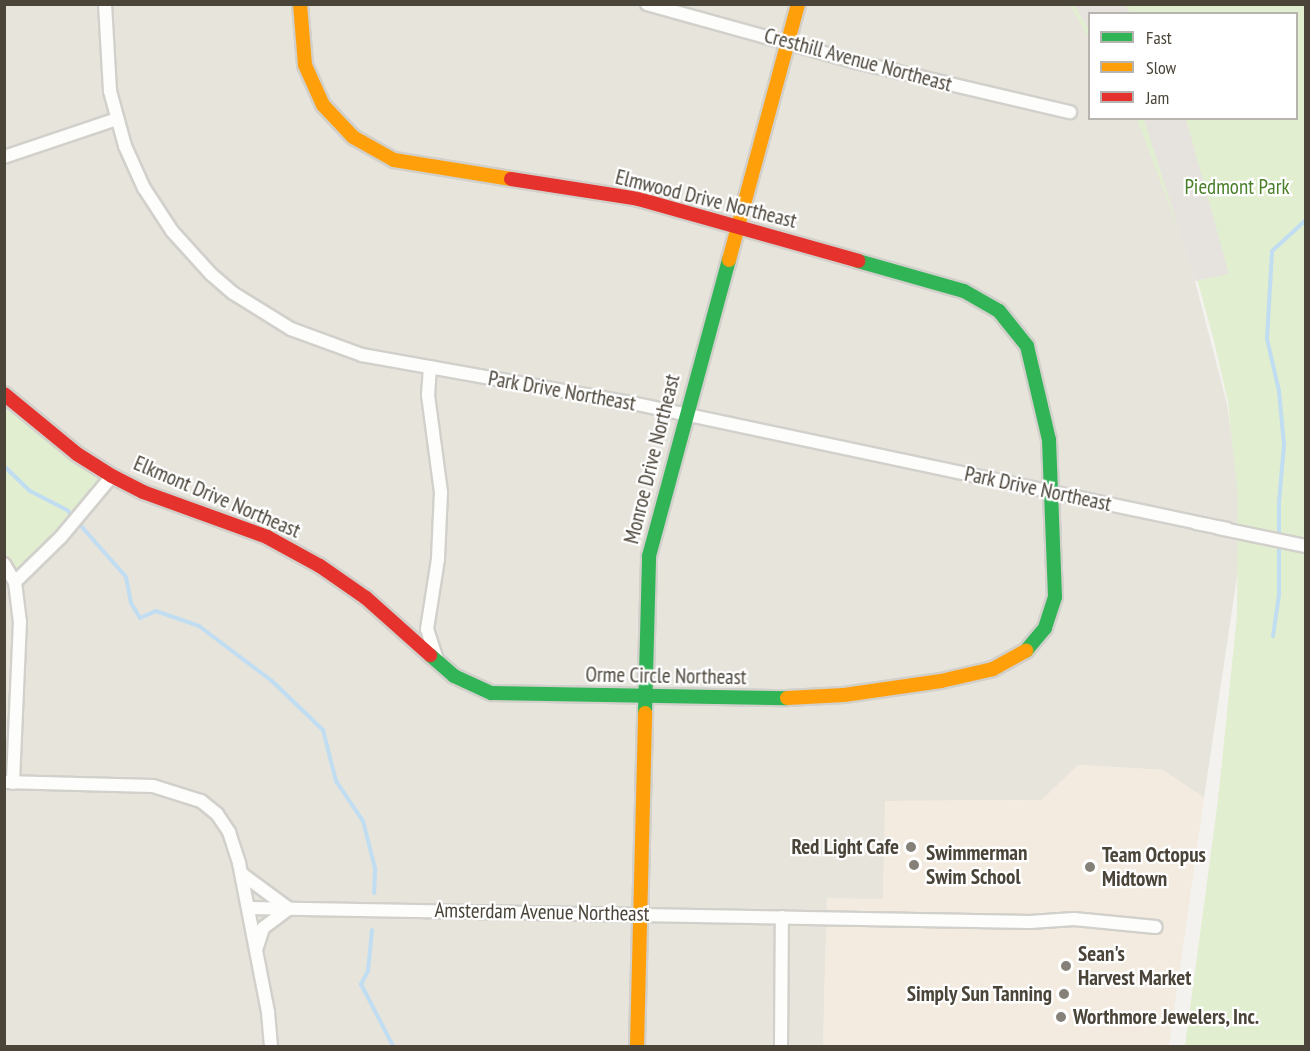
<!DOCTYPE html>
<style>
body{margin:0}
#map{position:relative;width:1310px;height:1051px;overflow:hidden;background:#f4f2ee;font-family:"PT Sans Narrow",sans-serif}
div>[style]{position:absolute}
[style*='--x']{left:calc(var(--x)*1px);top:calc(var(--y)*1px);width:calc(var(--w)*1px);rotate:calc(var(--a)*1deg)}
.residential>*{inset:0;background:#e7e4dc}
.commercial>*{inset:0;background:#f3ebdf}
.green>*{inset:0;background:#e1eecf}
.parking>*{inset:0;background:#e6e3df}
.stream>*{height:4px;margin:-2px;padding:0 2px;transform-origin:2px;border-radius:2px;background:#c0ddf1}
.roads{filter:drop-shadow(2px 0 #d2d0cb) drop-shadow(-2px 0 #d2d0cb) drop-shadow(0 2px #d2d0cb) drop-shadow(0 -2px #d2d0cb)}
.street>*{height:12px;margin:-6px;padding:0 6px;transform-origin:6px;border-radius:6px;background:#fdfdfc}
.fast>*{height:14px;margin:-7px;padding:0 7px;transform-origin:7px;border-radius:7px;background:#30b455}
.slow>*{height:14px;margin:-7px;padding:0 7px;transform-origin:7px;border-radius:7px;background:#ff9f0a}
.jam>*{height:14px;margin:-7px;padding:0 7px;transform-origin:7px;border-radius:7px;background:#e5322d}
.dots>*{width:16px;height:16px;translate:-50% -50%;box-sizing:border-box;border:3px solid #fff;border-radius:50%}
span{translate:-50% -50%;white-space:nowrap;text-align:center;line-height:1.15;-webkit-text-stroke:4.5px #fff;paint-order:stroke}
.street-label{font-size:21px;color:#4b4439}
.park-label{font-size:21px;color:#4a7f2a}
.poi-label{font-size:21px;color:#4b4439;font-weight:700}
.right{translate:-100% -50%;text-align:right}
.left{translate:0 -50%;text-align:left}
.frame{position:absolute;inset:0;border:6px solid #4b4439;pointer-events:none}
.legend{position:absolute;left:1088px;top:12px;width:210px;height:108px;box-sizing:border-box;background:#fff;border:2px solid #b7b4b0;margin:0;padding:8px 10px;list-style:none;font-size:18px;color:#4b4439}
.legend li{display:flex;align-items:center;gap:12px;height:30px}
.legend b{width:30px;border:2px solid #b7b4b0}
</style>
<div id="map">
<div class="residential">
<div style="clip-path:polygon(5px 5px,1074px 5px,1089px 30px,1090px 118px,1144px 119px,1147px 124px,1195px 281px,1227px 404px,1241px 499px,1240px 557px,1204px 798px,1163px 770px,1078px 765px,1042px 800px,886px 801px,883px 899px,827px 899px,823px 1046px,5px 1046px)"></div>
</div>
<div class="commercial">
<div style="clip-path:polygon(1078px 765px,1163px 770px,1204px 798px,1169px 1046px,823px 1046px,827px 898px,883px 899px,885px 801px,1042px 800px)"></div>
</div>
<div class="green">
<div style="clip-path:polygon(1070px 5px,1305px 5px,1305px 1046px,1185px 1046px,1218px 800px,1237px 615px,1238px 498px,1228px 402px,1214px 341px,1197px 279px,1137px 119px,1296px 118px,1296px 14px,1090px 14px,1089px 38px)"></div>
<div style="clip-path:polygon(4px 388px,111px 474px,16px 579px,5px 562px)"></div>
</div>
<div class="parking">
<div style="clip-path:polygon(1074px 5px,1125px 5px,1130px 13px,1090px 14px,1089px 30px)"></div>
<div style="clip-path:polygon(1144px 119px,1186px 119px,1229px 274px,1195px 281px)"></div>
</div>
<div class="stream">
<div style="--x:4;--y:466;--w:36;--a:44"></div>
<div style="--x:30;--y:491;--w:42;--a:27.2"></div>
<div style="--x:67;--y:510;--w:89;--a:48.6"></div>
<div style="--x:126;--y:577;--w:26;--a:79"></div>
<div style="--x:131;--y:603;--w:17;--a:59"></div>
<div style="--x:140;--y:618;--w:17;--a:-24"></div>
<div style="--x:156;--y:611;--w:46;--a:19.2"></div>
<div style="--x:199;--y:626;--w:91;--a:37"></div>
<div style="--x:272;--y:681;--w:71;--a:43.9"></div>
<div style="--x:323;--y:730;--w:53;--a:75.7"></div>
<div style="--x:336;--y:781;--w:48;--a:56"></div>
<div style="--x:363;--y:821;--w:49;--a:75.7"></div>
<div style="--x:375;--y:868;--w:25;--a:92"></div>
<div style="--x:1273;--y:636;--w:41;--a:-81.7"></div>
<div style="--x:1279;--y:595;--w:93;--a:-90"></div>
<div style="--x:1279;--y:502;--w:57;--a:-85"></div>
<div style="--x:1284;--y:445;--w:54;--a:-95.3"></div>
<div style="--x:1279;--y:391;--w:53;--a:-103"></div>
<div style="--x:1267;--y:339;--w:88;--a:-86.7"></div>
<div style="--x:1272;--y:251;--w:46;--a:-42.4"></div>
<div style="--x:372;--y:930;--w:41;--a:95.6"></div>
<div style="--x:368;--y:971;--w:15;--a:118"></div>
<div style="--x:361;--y:984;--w:70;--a:62.7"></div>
</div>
<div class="roads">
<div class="street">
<div style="--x:105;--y:4;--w:87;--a:86.7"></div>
<div style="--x:110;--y:91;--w:57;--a:74.7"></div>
<div style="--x:125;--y:146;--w:46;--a:65.7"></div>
<div style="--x:144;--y:188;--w:51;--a:56.9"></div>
<div style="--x:172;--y:231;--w:58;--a:47.8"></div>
<div style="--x:211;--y:274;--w:29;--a:41"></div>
<div style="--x:233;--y:293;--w:68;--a:31.8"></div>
<div style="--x:291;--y:329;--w:76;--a:20.1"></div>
<div style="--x:362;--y:355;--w:274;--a:10.1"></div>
<div style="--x:632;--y:403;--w:608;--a:11.96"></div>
<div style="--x:1227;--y:529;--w:31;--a:-169"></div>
<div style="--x:647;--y:4;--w:217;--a:15.5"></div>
<div style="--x:856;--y:62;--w:220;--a:13.2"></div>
<div style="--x:4;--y:157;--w:119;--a:-18.6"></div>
<div style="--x:430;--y:367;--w:28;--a:94"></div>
<div style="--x:428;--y:395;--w:98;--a:82.4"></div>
<div style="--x:441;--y:492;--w:67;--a:92.6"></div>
<div style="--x:438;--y:559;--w:71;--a:98.9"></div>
<div style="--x:427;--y:629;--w:29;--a:72"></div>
<div style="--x:1219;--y:528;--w:89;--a:11.7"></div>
<div style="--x:4;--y:564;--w:21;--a:59"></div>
<div style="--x:15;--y:582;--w:39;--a:83"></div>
<div style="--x:20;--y:621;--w:162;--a:92.5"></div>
<div style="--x:15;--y:582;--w:64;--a:-44.4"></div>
<div style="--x:61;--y:537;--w:80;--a:-50.1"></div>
<div style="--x:4;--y:782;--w:149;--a:1.5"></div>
<div style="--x:153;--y:786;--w:50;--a:17.4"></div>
<div style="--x:201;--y:801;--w:21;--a:39"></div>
<div style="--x:217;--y:814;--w:22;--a:56"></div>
<div style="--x:229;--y:832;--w:33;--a:72"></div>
<div style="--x:239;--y:863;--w:152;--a:79"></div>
<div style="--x:268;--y:1012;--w:34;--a:85"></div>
<div style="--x:242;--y:874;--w:57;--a:36.5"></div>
<div style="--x:248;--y:908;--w:782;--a:1.03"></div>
<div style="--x:1030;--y:922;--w:44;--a:-3.9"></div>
<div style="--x:1074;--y:919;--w:82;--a:5.6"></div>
<div style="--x:257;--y:947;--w:20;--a:-72"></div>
<div style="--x:263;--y:928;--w:31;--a:-37"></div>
<div style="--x:781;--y:1046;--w:129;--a:-89.6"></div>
</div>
<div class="fast">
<div style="--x:858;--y:261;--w:110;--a:15.8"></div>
<div style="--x:964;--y:291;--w:40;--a:29.7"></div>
<div style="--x:999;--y:311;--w:45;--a:51.3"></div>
<div style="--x:1027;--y:346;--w:97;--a:76.8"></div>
<div style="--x:1049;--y:440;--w:157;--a:87.8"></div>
<div style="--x:1055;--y:597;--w:33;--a:108"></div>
<div style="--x:1045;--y:628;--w:30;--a:130"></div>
<div style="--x:430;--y:655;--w:32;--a:41"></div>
<div style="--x:454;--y:676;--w:41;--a:24.7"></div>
<div style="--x:491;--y:693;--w:296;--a:1"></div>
<div style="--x:645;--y:713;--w:157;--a:-88.5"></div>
<div style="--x:649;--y:556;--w:307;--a:-74.9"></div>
</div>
<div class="slow">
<div style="--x:300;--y:4;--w:61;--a:85.3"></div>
<div style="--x:305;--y:65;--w:44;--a:65.8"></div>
<div style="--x:323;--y:105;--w:44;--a:46.8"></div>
<div style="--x:353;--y:137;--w:47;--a:29.3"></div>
<div style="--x:394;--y:160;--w:119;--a:9.2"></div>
<div style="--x:729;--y:260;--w:265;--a:-74.9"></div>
<div style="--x:787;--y:698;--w:57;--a:-3"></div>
<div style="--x:844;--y:695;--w:98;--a:-8.2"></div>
<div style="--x:941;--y:681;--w:53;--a:-13"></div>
<div style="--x:993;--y:669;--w:38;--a:-29"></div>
<div style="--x:637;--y:1046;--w:333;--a:-88.6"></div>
</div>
<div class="jam">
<div style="--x:511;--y:179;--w:129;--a:8.9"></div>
<div style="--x:638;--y:199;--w:229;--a:15.7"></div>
<div style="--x:4;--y:394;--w:94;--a:39.4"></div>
<div style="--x:77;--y:454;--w:41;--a:32.2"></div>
<div style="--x:112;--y:476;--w:35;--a:27"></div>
<div style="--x:143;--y:492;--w:132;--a:19.9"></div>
<div style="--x:267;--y:537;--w:60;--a:28.7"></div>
<div style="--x:320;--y:566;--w:56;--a:34.8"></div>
<div style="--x:366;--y:598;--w:86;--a:41.7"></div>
</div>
</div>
<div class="dots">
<div style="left:911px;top:847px;background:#868178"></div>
<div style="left:914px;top:865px;background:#868178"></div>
<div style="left:1090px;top:867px;background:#868178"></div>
<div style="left:1066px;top:966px;background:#868178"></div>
<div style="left:1064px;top:994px;background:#868178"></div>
<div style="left:1061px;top:1017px;background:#868178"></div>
</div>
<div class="street-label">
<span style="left:858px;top:60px;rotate:15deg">Cresthill Avenue Northeast</span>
<span style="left:706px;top:199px;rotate:14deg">Elmwood Drive Northeast</span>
<span style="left:562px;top:391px;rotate:10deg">Park Drive Northeast</span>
<span style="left:652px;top:459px;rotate:-76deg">Monroe Drive Northeast</span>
<span style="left:1038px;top:489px;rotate:12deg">Park Drive Northeast</span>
<span style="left:217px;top:497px;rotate:23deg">Elkmont Drive Northeast</span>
<span style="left:666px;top:676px;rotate:1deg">Orme Circle Northeast</span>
<span style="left:542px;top:912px;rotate:1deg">Amsterdam Avenue Northeast</span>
</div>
<div class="park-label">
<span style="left:1237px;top:187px">Piedmont Park</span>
</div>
<div class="poi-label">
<span class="right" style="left:899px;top:847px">Red Light Cafe</span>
<span class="left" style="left:926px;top:865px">Swimmerman<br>Swim School</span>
<span class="left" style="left:1102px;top:867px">Team Octopus<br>Midtown</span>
<span class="left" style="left:1078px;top:966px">Sean's<br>Harvest Market</span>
<span class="right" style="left:1052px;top:994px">Simply Sun Tanning</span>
<span class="left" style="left:1073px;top:1017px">Worthmore Jewelers, Inc.</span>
</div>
<div class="frame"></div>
<ul class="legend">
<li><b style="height:8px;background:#30b455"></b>Fast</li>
<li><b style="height:8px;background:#ff9f0a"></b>Slow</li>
<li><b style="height:8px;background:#e5322d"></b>Jam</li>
</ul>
</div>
